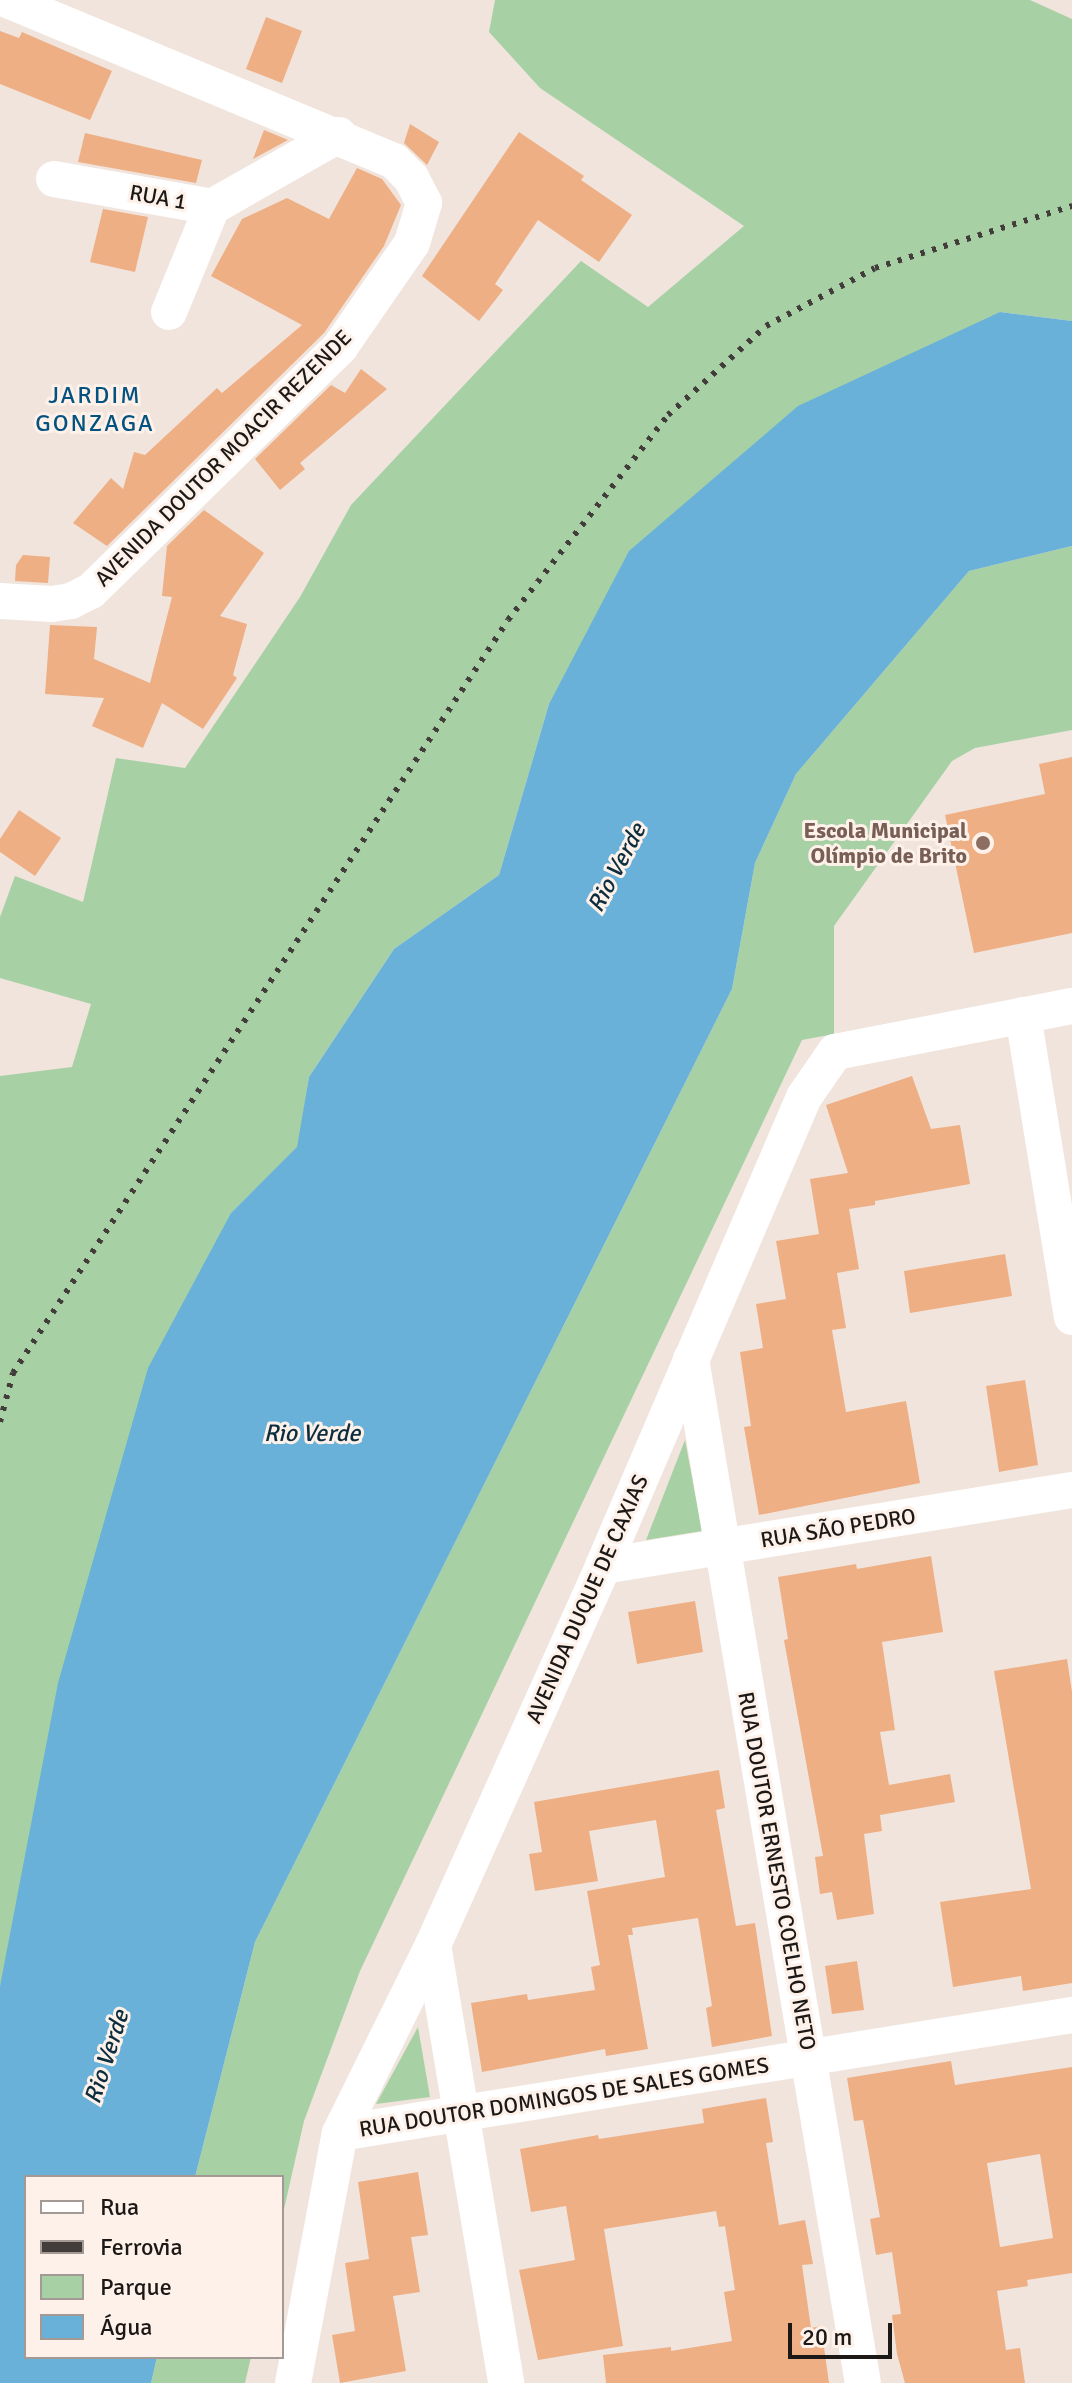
<!DOCTYPE html>
<meta charset="utf-8">
<style>
body{margin:0}
#map{position:relative;width:1072px;height:2383px;overflow:hidden;background:#f0e4dd;font-family:Signika,sans-serif}
div>[style]{position:absolute}
[style*='--x']{left:calc(var(--x)*1px);top:calc(var(--y)*1px);width:calc(var(--w)*1px);rotate:calc(var(--a)*1deg)}
.green>*{inset:0;background:#a7d1a5}
.water>*{inset:0;background:#69b1d9}
.building>*{inset:0;background:#eeaf84}
.street>*{height:36px;margin:-18px;padding:0 18px;transform-origin:18px;border-radius:18px;background:#fff}
.rail>*{height:6px;margin-top:-3px;transform-origin:0;background:repeating-linear-gradient(90deg,#423d3a 0 4px,transparent 0 12px)}
.dots>*{width:22px;height:22px;translate:-50% -50%;box-sizing:border-box;border:4px solid #fdf1ea;border-radius:50%}
span{translate:-50% -50%;white-space:nowrap;text-align:center;line-height:1.15;-webkit-text-stroke:6px #fdf1ea;paint-order:stroke}
.street-label{font-size:22px;color:#1c1816}
.education-label{font-size:22px;color:#785e54;font-weight:700}
.right{translate:-100% -50%;text-align:right}
.neighbourhood-label{font-size:24px;color:#04527f;letter-spacing:2px}
.water-label{font-size:24px;color:#0b2d3e;font-style:italic}
.legend{position:absolute;left:24px;top:2175px;width:260px;height:184px;box-sizing:border-box;background:#fdf1ea;border:2px solid #a39a95;margin:0;padding:10px 14px;list-style:none;font-size:24px;color:#1c1816}
.legend li{display:flex;align-items:center;gap:16px;height:40px}
.legend b{width:40px;border:2px solid #a39a95}
.scale{position:absolute;left:788px;top:2323px;width:104px;height:36px;box-sizing:border-box;border:4px solid #1c1816;border-top:0;padding-left:10px;font-size:24px;line-height:28px;white-space:nowrap;color:#1c1816;-webkit-text-stroke:6px #fdf1ea;paint-order:stroke}
</style>
<div id="map">
<div class="green">
<div style="clip-path:polygon(495px 0,1030px 0,1072px 19px,1072px 321px,1000px 312px,549px 704px,499px 875px,394px 949px,309px 1077px,298px 1147px,231px 1213px,0 1986px,0 1076px,72px 1067px,91px 1004px,0 978px,0 917px,15px 876px,83px 902px,116px 758px,185px 768px,300px 597px,351px 505px,581px 261px,648px 307px,744px 226px,540px 88px,489px 32px)"></div>
<div style="clip-path:polygon(1072px 546px,1072px 730px,975px 748px,952px 761px,834px 926px,834px 1034px,802px 1040px,360px 1971px,304px 2121px,282px 2218px,282px 2177px,195px 2177px,255px 1942px,732px 989px,755px 863px,796px 774px,969px 571px)"></div>
<div style="clip-path:polygon(685px 1440px,702px 1531px,646px 1540px)"></div>
<div style="clip-path:polygon(418px 2027px,430px 2097px,376px 2104px)"></div>
<div style="clip-path:polygon(157px 2357px,251px 2357px,245px 2383px,151px 2383px)"></div>
</div>
<div class="water">
<div style="clip-path:polygon(1000px 312px,1072px 321px,1072px 546px,969px 571px,796px 774px,755px 863px,732px 989px,255px 1942px,195px 2177px,26px 2177px,26px 2357px,157px 2357px,151px 2383px,0 2383px,0 1986px,58px 1683px,148px 1368px,231px 1213px,297px 1147px,309px 1077px,394px 949px,499px 875px,549px 704px,629px 551px,798px 406px)"></div>
</div>
<div class="building">
<div style="clip-path:polygon(266px 17px,302px 31px,282px 83px,246px 69px)"></div>
<div style="clip-path:polygon(0 31px,19px 38px,22px 32px,112px 71px,90px 120px,0 84px)"></div>
<div style="clip-path:polygon(410px 124px,439px 142px,427px 165px,404px 143px)"></div>
<div style="clip-path:polygon(264px 130px,288px 140px,253px 159px)"></div>
<div style="clip-path:polygon(519px 132px,584px 176px,581px 180px,632px 215px,599px 262px,538px 220px,495px 284px,503px 290px,479px 321px,422px 276px)"></div>
<div style="clip-path:polygon(85px 133px,202px 160px,196px 183px,78px 162px)"></div>
<div style="clip-path:polygon(357px 168px,382px 179px,401px 205px,384px 246px,324px 333px,107px 546px,73px 523px,111px 478px,123px 489px,134px 452px,145px 455px,217px 388px,222px 393px,302px 325px,211px 276px,242px 219px,287px 198px,329px 219px)"></div>
<div style="clip-path:polygon(103px 209px,148px 217px,135px 272px,90px 262px)"></div>
<div style="clip-path:polygon(361px 369px,387px 389px,300px 463px,305px 469px,280px 490px,255px 459px,331px 385px,345px 393px)"></div>
<div style="clip-path:polygon(204px 510px,264px 553px,220px 616px,247px 624px,233px 675px,237px 678px,203px 729px,162px 703px,143px 748px,92px 726px,104px 698px,45px 694px,50px 625px,97px 627px,94px 659px,150px 683px,172px 597px,162px 596px,167px 546px)"></div>
<div style="clip-path:polygon(23px 555px,50px 557px,48px 583px,15px 581px,16px 565px)"></div>
<div style="clip-path:polygon(1072px 757px,1072px 933px,974px 953px,945px 815px,1045px 794px,1039px 764px)"></div>
<div style="clip-path:polygon(19px 810px,61px 838px,35px 876px,0 852px,0 839px)"></div>
<div style="clip-path:polygon(912px 1076px,931px 1129px,960px 1125px,970px 1184px,875px 1201px,875px 1205px,849px 1209px,859px 1269px,837px 1273px,846px 1328px,832px 1330px,846px 1412px,906px 1401px,920px 1483px,759px 1515px,744px 1427px,751px 1426px,740px 1352px,763px 1348px,756px 1304px,786px 1299px,776px 1241px,819px 1234px,810px 1179px,848px 1173px,826px 1105px)"></div>
<div style="clip-path:polygon(1005px 1254px,1012px 1296px,910px 1313px,904px 1271px)"></div>
<div style="clip-path:polygon(1025px 1380px,1038px 1465px,999px 1472px,986px 1386px)"></div>
<div style="clip-path:polygon(931px 1556px,943px 1632px,882px 1642px,895px 1730px,880px 1732px,889px 1785px,950px 1774px,955px 1802px,880px 1815px,882px 1831px,864px 1834px,874px 1914px,837px 1920px,832px 1892px,820px 1894px,815px 1857px,823px 1856px,784px 1640px,788px 1639px,778px 1577px,856px 1564px,857px 1569px)"></div>
<div style="clip-path:polygon(695px 1601px,703px 1652px,637px 1664px,628px 1612px)"></div>
<div style="clip-path:polygon(1067px 1659px,1072px 1692px,1072px 1983px,1023px 1991px,1021px 1976px,953px 1987px,940px 1902px,1031px 1889px,994px 1671px)"></div>
<div style="clip-path:polygon(719px 1770px,725px 1808px,716px 1810px,736px 1926px,755px 1923px,772px 2036px,712px 2047px,706px 2008px,712px 2006px,698px 1918px,632px 1928px,633px 1935px,628px 1935px,648px 2049px,606px 2056px,605px 2049px,482px 2072px,471px 2003px,527px 1994px,528px 2000px,595px 1990px,591px 1967px,600px 1965px,587px 1891px,665px 1877px,656px 1820px,589px 1831px,598px 1881px,535px 1891px,529px 1854px,542px 1852px,534px 1802px)"></div>
<div style="clip-path:polygon(857px 1961px,864px 2010px,832px 2014px,825px 1966px)"></div>
<div style="clip-path:polygon(evenodd,951px 2061px,955px 2085px,1072px 2067px,1072px 2273px,1027px 2280px,1028px 2286px,997px 2291px,1006px 2350px,1020px 2348px,1025px 2383px,905px 2383px,897px 2354px,892px 2315px,901px 2314px,892px 2252px,876px 2255px,870px 2219px,880px 2217px,863px 2120px,854px 2121px,847px 2078px,951px 2061px,1040px 2154px,1053px 2238px,1000px 2247px,987px 2163px,1040px 2154px)"></div>
<div style="clip-path:polygon(766px 2098px,773px 2142px,766px 2143px,779px 2225px,805px 2220px,813px 2264px,802px 2265px,811px 2328px,821px 2326px,829px 2383px,606px 2383px,603px 2355px,671px 2347px,671px 2351px,732px 2341px,724px 2292px,735px 2290px,725px 2226px,719px 2227px,716px 2211px,604px 2229px,623px 2346px,538px 2360px,519px 2270px,575px 2260px,566px 2206px,531px 2212px,520px 2149px,598px 2135px,599px 2139px,704px 2123px,702px 2109px)"></div>
<div style="clip-path:polygon(418px 2172px,428px 2235px,411px 2237px,420px 2292px,393px 2296px,406px 2371px,340px 2383px,332px 2335px,355px 2331px,345px 2263px,369px 2259px,358px 2182px)"></div>
</div>
<div class="street">
<div style="--x:54;--y:179;--w:160;--a:10"></div>
<div style="--x:212;--y:207;--w:146;--a:-29.6"></div>
<div style="--x:169;--y:312;--w:113;--a:-67.7"></div>
<div style="--x:0;--y:601;--w:52;--a:3.3"></div>
<div style="--x:52;--y:604;--w:19;--a:-9"></div>
<div style="--x:71;--y:601;--w:22;--a:-27"></div>
<div style="--x:91;--y:591;--w:349;--a:-44.4"></div>
<div style="--x:340;--y:347;--w:126;--a:-55.3"></div>
<div style="--x:412;--y:243;--w:42;--a:-73.3"></div>
<div style="--x:424;--y:203;--w:28;--a:-117"></div>
<div style="--x:411;--y:178;--w:24;--a:-135"></div>
<div style="--x:394;--y:161;--w:419;--a:-157.4"></div>
<div style="--x:1023;--y:1015;--w:306;--a:80.8"></div>
<div style="--x:691;--y:1359;--w:1038;--a:80.47"></div>
<div style="--x:603;--y:1566;--w:475;--a:-9.2"></div>
<div style="--x:433;--y:1945;--w:444;--a:80.5"></div>
<div style="--x:340;--y:2133;--w:741;--a:-9.16"></div>
<div style="--x:293;--y:2383;--w:254;--a:-79.4"></div>
<div style="--x:340;--y:2133;--w:210;--a:-63.7"></div>
<div style="--x:433;--y:1945;--w:415;--a:-65.8"></div>
<div style="--x:603;--y:1566;--w:510;--a:-66.8"></div>
<div style="--x:804;--y:1097;--w:55;--a:-55.4"></div>
<div style="--x:835;--y:1052;--w:241;--a:-11"></div>
</div>
<div class="rail">
<div style="--x:0;--y:1422;--w:51;--a:-75.1"></div>
<div style="--x:13;--y:1373;--w:901;--a:-56.68"></div>
<div style="--x:508;--y:620;--w:260;--a:-52"></div>
<div style="--x:668;--y:415;--w:132;--a:-42.2"></div>
<div style="--x:766;--y:326;--w:123;--a:-28"></div>
<div style="--x:875;--y:268;--w:207;--a:-17.5"></div>
</div>
<div class="dots">
<div style="left:983px;top:843px;background:#8d6e63"></div>
</div>
<div class="street-label">
<span style="left:158px;top:197px;rotate:10deg">RUA 1</span>
<span style="left:223px;top:458px;rotate:-45deg">AVENIDA DOUTOR MOACIR REZENDE</span>
<span style="left:838px;top:1528px;rotate:-9deg">RUA SÃO PEDRO</span>
<span style="left:587px;top:1599px;rotate:-66deg">AVENIDA DUQUE DE CAXIAS</span>
<span style="left:777px;top:1871px;rotate:80deg">RUA DOUTOR ERNESTO COELHO NETO</span>
<span style="left:564px;top:2097px;rotate:-9deg">RUA DOUTOR DOMINGOS DE SALES GOMES</span>
</div>
<div class="education-label">
<span class="right" style="left:967px;top:843px">Escola Municipal<br>Olímpio de Brito</span>
</div>
<div class="neighbourhood-label">
<span style="left:95px;top:410px">JARDIM<br>GONZAGA</span>
</div>
<div class="water-label">
<span style="left:617px;top:868px;rotate:-62deg">Rio Verde</span>
<span style="left:312px;top:1434px">Rio Verde</span>
<span style="left:107px;top:2057px;rotate:-72deg">Rio Verde</span>
</div>
<ul class="legend">
<li><b style="height:10px;background:#fff"></b>Rua</li>
<li><b style="height:10px;background:#423d3a"></b>Ferrovia</li>
<li><b style="height:22px;background:#a7d1a5"></b>Parque</li>
<li><b style="height:22px;background:#69b1d9"></b>Água</li>
</ul>
<div class="scale">20 m</div>
</div>
